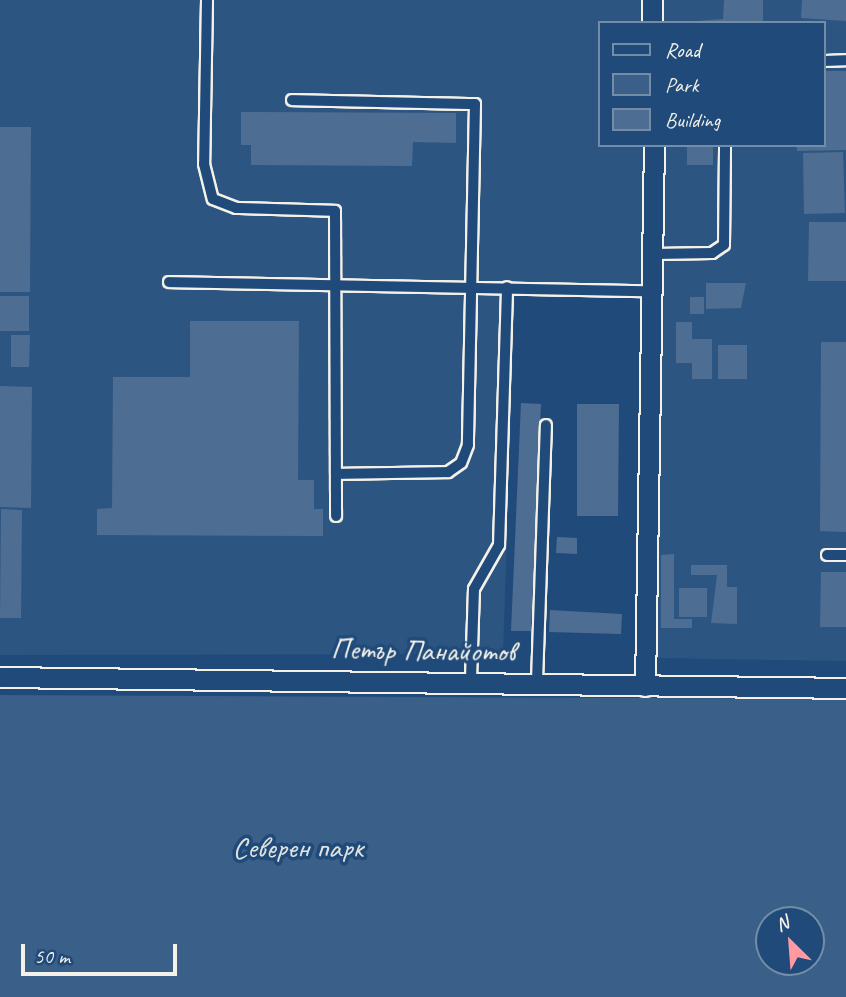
<!DOCTYPE html>
<meta charset="utf-8">
<style>
body{margin:0}
#map{position:relative;width:846px;height:997px;overflow:hidden;background:#1f4a7a;font-family:Caveat,sans-serif}
div>[style]{position:absolute}
[style*='--x']{left:calc(var(--x)*1px);top:calc(var(--y)*1px);width:calc(var(--w)*1px);rotate:calc(var(--a)*1deg)}
.built>*{inset:0;background:#2d5581}
.green>*{inset:0;background:#3a5f88}
.building>*{inset:0;background:#4d6e92}
.roads{filter:drop-shadow(2px 0 #f4f1e8) drop-shadow(-2px 0 #f4f1e8) drop-shadow(0 2px #f4f1e8) drop-shadow(0 -2px #f4f1e8)}
.service>*{height:10px;margin:-5px;padding:0 5px;transform-origin:5px;border-radius:5px;background:#1f4a7a}
.minor>*{height:19px;margin:-9.5px;padding:0 9.5px;transform-origin:9.5px;border-radius:9.5px;background:#1f4a7a}
span{translate:-50% -50%;white-space:nowrap;text-align:center;line-height:1.15;-webkit-text-stroke:7px #1f4a7a;paint-order:stroke}
.street-label{font-size:30px;color:#f4f1e8}
.park-label{font-size:30px;color:#e1e2de}
.legend{position:absolute;left:598px;top:21px;width:228px;height:126px;box-sizing:border-box;background:#1f4a7a;border:2px solid #748da6;margin:0;padding:9px 12px;list-style:none;font-size:21px;color:#f4f1e8}
.legend li{display:flex;align-items:center;gap:14px;height:35px}
.legend b{width:35px;border:2px solid #748da6}
.north{position:absolute;left:755px;top:906px;width:70px;height:70px;box-sizing:border-box;background:#1f4a7a;border:2px solid #748da6;border-radius:50%;rotate:335deg;font-size:19px;font-weight:700;line-height:28px;text-align:center;color:#f4f1e8}
.north::after{content:'';display:block;margin:auto;width:24px;height:32px;background:#ff9aa2;clip-path:polygon(50% 0,100% 100%,50% 72%,0 100%)}
.scale{position:absolute;left:21px;top:944px;width:156px;height:32px;box-sizing:border-box;border:4px solid #f4f1e8;border-top:0;padding-left:9px;font-size:21px;line-height:24px;white-space:nowrap;color:#f4f1e8;-webkit-text-stroke:5px #1f4a7a;paint-order:stroke}
</style>
<div id="map">
<div class="built">
<div style="clip-path:polygon(evenodd,0 0,846px 0,846px 661px,655px 658px,654px 291px,515px 288px,503px 654px,0 655px,0 0,599px 23px,823px 23px,823px 145px,599px 145px,599px 23px)"></div>
</div>
<div class="green">
<div style="clip-path:polygon(evenodd,0 695px,846px 699px,846px 997px,0 997px,0 695px,769px 920px,811px 920px,811px 962px,769px 962px,769px 920px)"></div>
</div>
<div class="building">
<div style="clip-path:polygon(724px 0,763px 0,763px 23px,673px 23px,723px 19px)"></div>
<div style="clip-path:polygon(802px 0,846px 0,846px 21px,801px 18px)"></div>
<div style="clip-path:polygon(823px 71px,846px 71px,846px 150px,797px 151px,797px 145px,823px 145px)"></div>
<div style="clip-path:polygon(241px 112px,456px 113px,456px 143px,413px 142px,412px 166px,251px 165px,251px 145px,241px 145px)"></div>
<div style="clip-path:polygon(0 127px,31px 127px,30px 292px,0 292px)"></div>
<div style="clip-path:polygon(687px 145px,713px 145px,713px 165px,687px 165px)"></div>
<div style="clip-path:polygon(843px 152px,845px 213px,804px 214px,803px 153px)"></div>
<div style="clip-path:polygon(809px 222px,846px 222px,846px 281px,808px 281px)"></div>
<div style="clip-path:polygon(706px 283px,746px 283px,741px 308px,706px 309px)"></div>
<div style="clip-path:polygon(0 296px,29px 296px,29px 331px,0 331px)"></div>
<div style="clip-path:polygon(690px 297px,704px 297px,704px 314px,690px 314px)"></div>
<div style="clip-path:polygon(190px 321px,299px 321px,298px 480px,314px 480px,314px 509px,323px 509px,323px 536px,97px 535px,97px 509px,112px 508px,113px 377px,190px 377px)"></div>
<div style="clip-path:polygon(676px 322px,692px 322px,692px 339px,712px 339px,712px 379px,692px 379px,692px 363px,676px 363px)"></div>
<div style="clip-path:polygon(11px 335px,30px 335px,29px 367px,11px 367px)"></div>
<div style="clip-path:polygon(821px 342px,846px 342px,846px 532px,820px 531px)"></div>
<div style="clip-path:polygon(718px 345px,747px 345px,747px 379px,718px 379px)"></div>
<div style="clip-path:polygon(0 386px,32px 387px,31px 508px,0 507px)"></div>
<div style="clip-path:polygon(521px 403px,541px 404px,531px 631px,511px 631px)"></div>
<div style="clip-path:polygon(577px 404px,619px 404px,618px 516px,577px 516px)"></div>
<div style="clip-path:polygon(1px 509px,22px 510px,21px 618px,0 618px)"></div>
<div style="clip-path:polygon(557px 537px,577px 538px,577px 554px,556px 553px)"></div>
<div style="clip-path:polygon(674px 554px,674px 619px,692px 619px,692px 628px,661px 628px,661px 555px)"></div>
<div style="clip-path:polygon(691px 565px,727px 565px,727px 587px,737px 587px,737px 624px,711px 623px,717px 575px,691px 575px)"></div>
<div style="clip-path:polygon(821px 572px,846px 572px,846px 627px,820px 627px)"></div>
<div style="clip-path:polygon(679px 588px,707px 588px,707px 617px,679px 617px)"></div>
<div style="clip-path:polygon(550px 610px,622px 614px,621px 634px,549px 632px)"></div>
</div>
<div class="roads">
<div class="service">
<div style="--x:207;--y:0;--w:164;--a:91"></div>
<div style="--x:204;--y:164;--w:36;--a:76"></div>
<div style="--x:213;--y:199;--w:25;--a:21"></div>
<div style="--x:236;--y:208;--w:99;--a:1.7"></div>
<div style="--x:335;--y:211;--w:305;--a:89.8"></div>
<div style="--x:823;--y:61;--w:23;--a:-2"></div>
<div style="--x:292;--y:100;--w:183;--a:1.3"></div>
<div style="--x:475;--y:104;--w:341;--a:91.2"></div>
<div style="--x:468;--y:445;--w:19;--a:111"></div>
<div style="--x:461;--y:463;--w:16;--a:145"></div>
<div style="--x:448;--y:472;--w:112;--a:179"></div>
<div style="--x:655;--y:254;--w:57;--a:-1"></div>
<div style="--x:712;--y:253;--w:14;--a:-34"></div>
<div style="--x:724;--y:245;--w:100;--a:-89.4"></div>
<div style="--x:169;--y:282;--w:484;--a:1.1"></div>
<div style="--x:827;--y:555;--w:19;--a:0"></div>
<div style="--x:471;--y:679;--w:90;--a:-88.1"></div>
<div style="--x:474;--y:589;--w:51;--a:-60.4"></div>
<div style="--x:499;--y:545;--w:258;--a:-88.2"></div>
<div style="--x:537;--y:681;--w:256;--a:-88"></div>
</div>
<div class="minor">
<div style="--x:652;--y:0;--w:23;--a:90"></div>
<div style="--x:0;--y:677;--w:846;--a:0.74"></div>
<div style="--x:645;--y:686;--w:541;--a:-89.05"></div>
</div>
</div>
<div class="street-label">
<span style="left:423px;top:650px;rotate:1deg">Петър Панайотов</span>
</div>
<div class="park-label">
<span style="left:298px;top:847px">Северен парк</span>
</div>
<ul class="legend">
<li><b style="height:9px;background:#1f4a7a"></b>Road</li>
<li><b style="height:19px;background:#3a5f88"></b>Park</li>
<li><b style="height:19px;background:#4d6e92"></b>Building</li>
</ul>
<div class="north">N</div>
<div class="scale">50 m</div>
</div>
